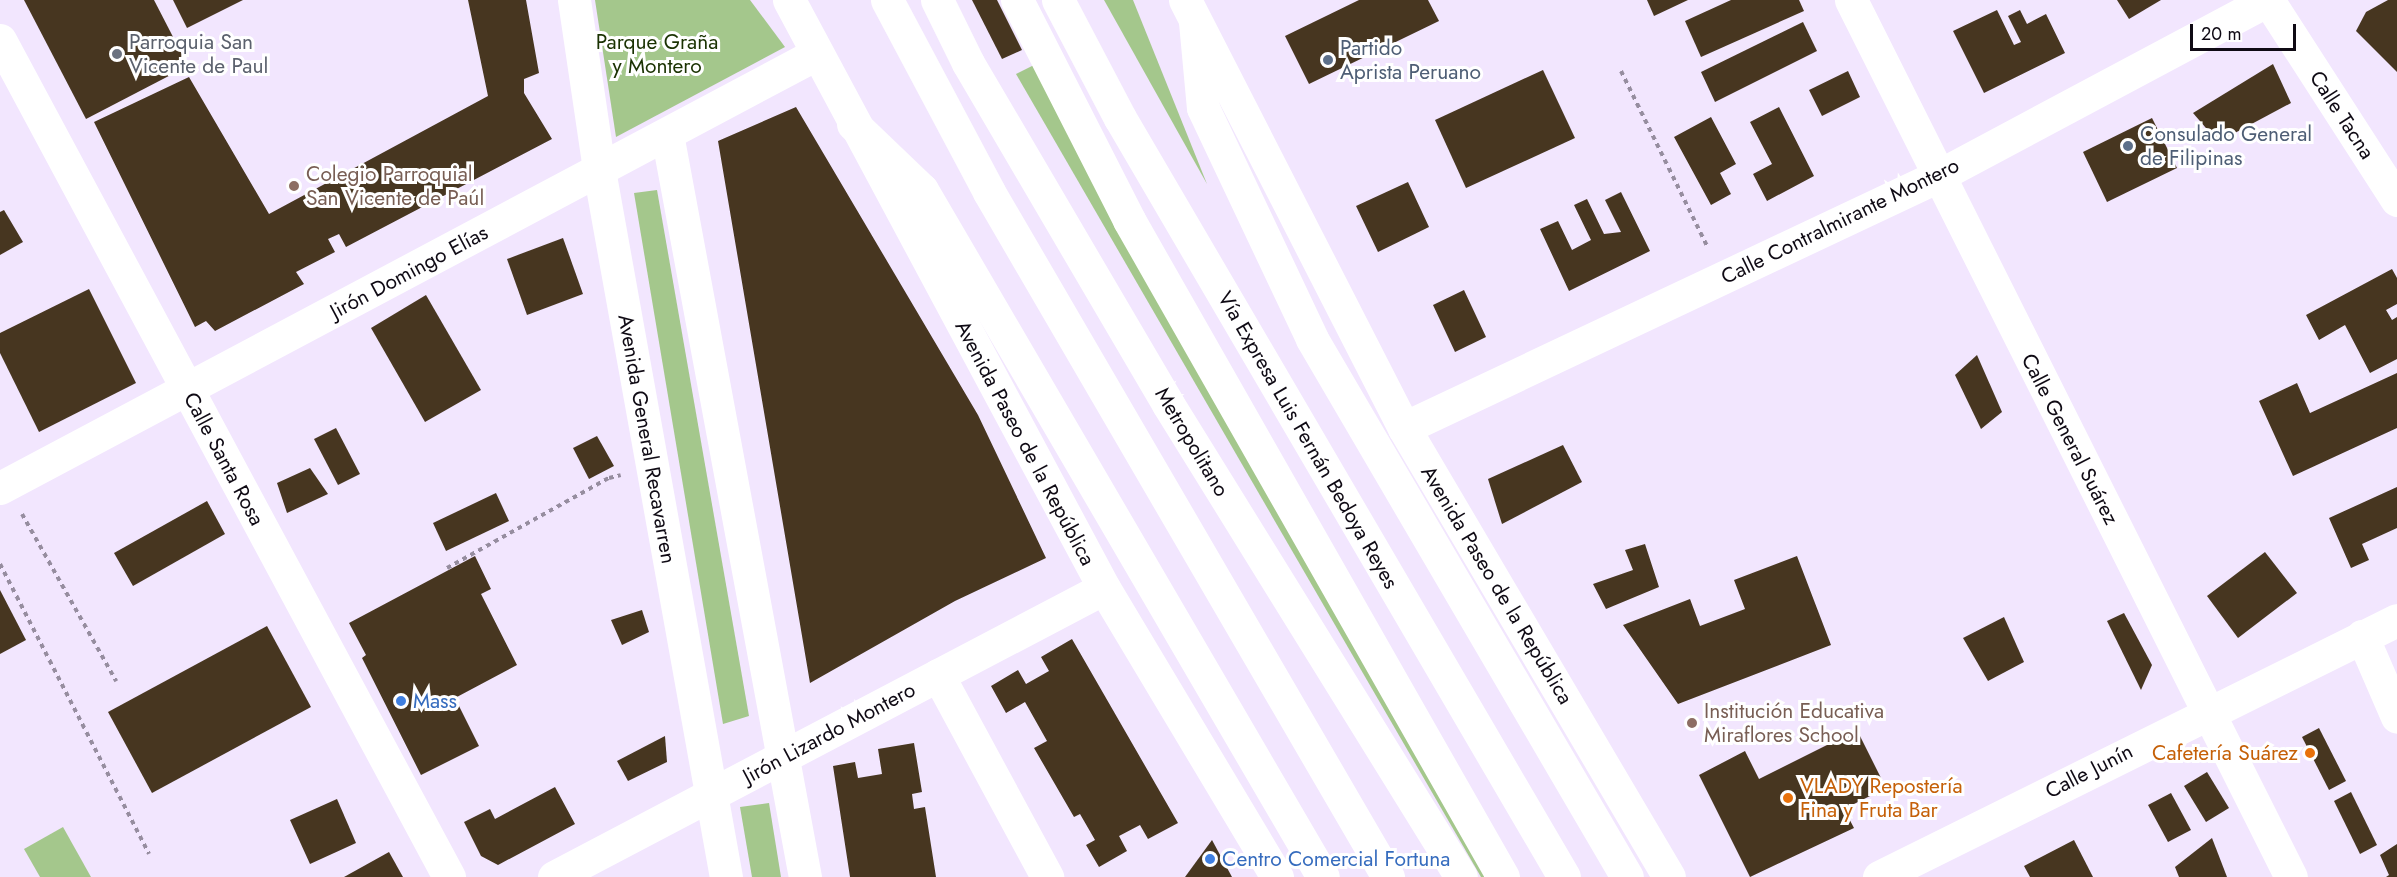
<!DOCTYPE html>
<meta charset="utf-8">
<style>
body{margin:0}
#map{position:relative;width:2397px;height:877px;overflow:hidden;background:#f2e6fe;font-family:Jost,sans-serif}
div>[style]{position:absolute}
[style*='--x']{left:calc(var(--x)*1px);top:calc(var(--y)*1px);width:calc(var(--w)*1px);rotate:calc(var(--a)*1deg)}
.green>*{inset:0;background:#a4c78c}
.building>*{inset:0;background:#473620}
.path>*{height:4px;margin-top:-2px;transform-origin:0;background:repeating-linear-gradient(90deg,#968d9f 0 4.5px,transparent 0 9px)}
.minor>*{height:33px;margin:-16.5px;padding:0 16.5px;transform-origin:16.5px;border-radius:16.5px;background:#fff}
.major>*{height:33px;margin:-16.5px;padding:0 16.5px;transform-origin:16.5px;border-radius:16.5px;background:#fff}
.highway>*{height:33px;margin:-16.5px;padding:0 16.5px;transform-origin:16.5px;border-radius:16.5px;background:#fff}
.dots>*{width:16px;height:16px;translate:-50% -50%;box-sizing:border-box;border:3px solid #fff;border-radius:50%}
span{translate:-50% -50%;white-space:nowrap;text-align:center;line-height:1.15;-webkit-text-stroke:6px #fff;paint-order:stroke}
.worship-label{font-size:21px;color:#5b616d}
.left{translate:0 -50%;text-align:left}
.park-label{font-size:21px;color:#1a3202}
.service-label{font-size:21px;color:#4e5e75}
.street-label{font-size:21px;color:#0f0a14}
.education-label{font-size:21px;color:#785e54}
.shop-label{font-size:21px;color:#366cbe}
.food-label{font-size:21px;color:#c56008}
.right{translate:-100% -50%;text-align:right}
.scale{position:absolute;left:2190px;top:24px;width:106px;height:27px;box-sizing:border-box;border:3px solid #0f0a14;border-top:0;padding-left:8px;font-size:18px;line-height:21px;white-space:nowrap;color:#0f0a14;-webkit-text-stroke:4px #fff;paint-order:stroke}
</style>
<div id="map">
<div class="green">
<div style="clip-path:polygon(595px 0,750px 0,785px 47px,616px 137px)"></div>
<div style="clip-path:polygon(1104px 0,1133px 0,1207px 184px)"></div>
<div style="clip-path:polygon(1036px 64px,1504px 877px,1481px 877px,1016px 74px)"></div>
<div style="clip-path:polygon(657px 190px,749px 716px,723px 724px,634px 193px)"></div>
<div style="clip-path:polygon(769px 803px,781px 877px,752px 877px,740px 807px)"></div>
<div style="clip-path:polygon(63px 827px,91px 877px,40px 877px,24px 849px)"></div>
</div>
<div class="building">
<div style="clip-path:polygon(24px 0,154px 0,188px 66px,86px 119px)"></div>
<div style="clip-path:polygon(173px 0,243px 0,187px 28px)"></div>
<div style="clip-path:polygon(468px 0,526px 0,539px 73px,524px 79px,524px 93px,552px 139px,346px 247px,339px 234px,328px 239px,335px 252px,296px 272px,304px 284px,215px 331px,206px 321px,195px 327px,94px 122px,189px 77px,269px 214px,488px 96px)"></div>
<div style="clip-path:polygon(972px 0,997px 0,1022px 50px,1002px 59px)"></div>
<div style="clip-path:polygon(1359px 0,1428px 0,1439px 21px,1309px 84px,1285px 36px)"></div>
<div style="clip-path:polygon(1647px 0,1688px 0,1654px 16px)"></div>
<div style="clip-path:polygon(1731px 0,1799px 0,1804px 11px,1701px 57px,1685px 21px)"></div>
<div style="clip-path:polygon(2117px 0,2161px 0,2129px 19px)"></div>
<div style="clip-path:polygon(2388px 0,2397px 0,2397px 72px,2356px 31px,2366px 12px)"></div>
<div style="clip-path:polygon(1997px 10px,2014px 45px,2021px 42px,2008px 16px,2020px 10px,2027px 24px,2046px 14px,2065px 53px,1984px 93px,1953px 31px)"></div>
<div style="clip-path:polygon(1803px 22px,1817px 51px,1715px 102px,1701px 72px)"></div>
<div style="clip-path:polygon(2273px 64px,2291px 103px,2218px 142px,2193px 113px)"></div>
<div style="clip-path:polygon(1543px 70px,1575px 138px,1466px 188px,1435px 120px)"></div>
<div style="clip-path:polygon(1848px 71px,1860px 97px,1822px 116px,1809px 90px)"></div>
<div style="clip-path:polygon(796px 107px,978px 415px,1046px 558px,955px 601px,810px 683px,718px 141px)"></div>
<div style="clip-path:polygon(1779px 107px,1814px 176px,1767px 201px,1753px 174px,1772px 164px,1750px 122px)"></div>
<div style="clip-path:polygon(1711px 117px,1736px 164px,1720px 173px,1731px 194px,1711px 205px,1674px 137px)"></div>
<div style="clip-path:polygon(2152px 118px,2177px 168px,2107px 202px,2083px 152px)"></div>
<div style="clip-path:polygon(1408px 182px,1429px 227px,1378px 252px,1356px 206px)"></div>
<div style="clip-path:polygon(1621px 192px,1650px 251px,1569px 291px,1540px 229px,1558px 221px,1572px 250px,1591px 240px,1574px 205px,1587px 199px,1604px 234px,1621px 232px,1605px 200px)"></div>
<div style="clip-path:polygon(4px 210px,23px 242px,0 255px,0 212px)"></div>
<div style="clip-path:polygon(563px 238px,583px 294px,527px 315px,507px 259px)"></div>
<div style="clip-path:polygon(2392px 269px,2397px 278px,2397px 304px,2386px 310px,2392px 320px,2397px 317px,2397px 359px,2370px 373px,2345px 325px,2319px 340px,2306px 315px)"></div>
<div style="clip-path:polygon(89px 289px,136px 383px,39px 432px,0 353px,0 333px)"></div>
<div style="clip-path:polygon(1464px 290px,1486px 337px,1455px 352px,1433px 305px)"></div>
<div style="clip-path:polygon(426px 295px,481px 390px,425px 422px,371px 328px)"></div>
<div style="clip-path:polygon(1977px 355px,2002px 412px,1981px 429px,1955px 375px)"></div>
<div style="clip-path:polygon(2397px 373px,2397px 428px,2293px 476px,2259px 401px,2297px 383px,2310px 413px)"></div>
<div style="clip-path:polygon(336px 428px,360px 474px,338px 485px,314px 439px)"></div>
<div style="clip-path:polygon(597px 436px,614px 466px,589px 479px,573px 448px)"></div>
<div style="clip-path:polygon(1563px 445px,1582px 482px,1502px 524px,1488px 479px)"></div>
<div style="clip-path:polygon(310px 468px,328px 494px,287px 513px,277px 483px)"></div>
<div style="clip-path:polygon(2397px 487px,2397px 528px,2362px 544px,2369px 560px,2351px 568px,2329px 518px)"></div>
<div style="clip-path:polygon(496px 493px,509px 521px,446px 551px,433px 523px)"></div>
<div style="clip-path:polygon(207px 501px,225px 534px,133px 586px,114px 553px)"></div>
<div style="clip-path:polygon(1645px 544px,1659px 587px,1606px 609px,1593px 584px,1633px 570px,1625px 550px)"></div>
<div style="clip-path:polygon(2265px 552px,2297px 593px,2238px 638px,2207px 596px)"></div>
<div style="clip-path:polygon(475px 556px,491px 589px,481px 594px,517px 665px,455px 698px,479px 746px,421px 775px,362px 658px,366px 655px,349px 623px)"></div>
<div style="clip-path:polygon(1797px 556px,1831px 645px,1678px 704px,1623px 625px,1690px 599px,1700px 626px,1745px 609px,1734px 580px)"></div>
<div style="clip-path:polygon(0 590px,26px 640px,0 654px)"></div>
<div style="clip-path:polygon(642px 610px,649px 632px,622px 645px,611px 620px)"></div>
<div style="clip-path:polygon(2124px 613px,2152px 665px,2141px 690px,2107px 621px)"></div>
<div style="clip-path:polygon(2004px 617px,2024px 662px,1988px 681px,1963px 638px)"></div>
<div style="clip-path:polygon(267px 626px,311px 707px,152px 793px,108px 712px)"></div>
<div style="clip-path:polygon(1072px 639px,1178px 823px,1148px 839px,1140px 825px,1119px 836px,1127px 851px,1099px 867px,1086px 845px,1095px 840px,1080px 814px,1074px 817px,1034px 748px,1047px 741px,1025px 702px,1006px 713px,991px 686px,1018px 670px,1026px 684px,1049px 671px,1041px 657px)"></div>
<div style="clip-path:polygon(2319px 728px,2346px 781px,2329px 790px,2302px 737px)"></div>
<div style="clip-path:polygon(1857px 730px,1886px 788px,1844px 809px,1854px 828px,1750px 877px,1699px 775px,1745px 751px,1759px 779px)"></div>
<div style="clip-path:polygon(665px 736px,667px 762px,628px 781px,617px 761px)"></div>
<div style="clip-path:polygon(914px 743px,922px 792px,912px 794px,914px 809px,925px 807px,936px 877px,850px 877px,833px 766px,855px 762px,858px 778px,882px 774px,878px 749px)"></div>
<div style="clip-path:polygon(2207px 772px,2229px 808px,2206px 822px,2184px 786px)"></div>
<div style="clip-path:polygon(555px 787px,575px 824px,498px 865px,481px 856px,464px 822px,490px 809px,495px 819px)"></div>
<div style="clip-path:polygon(2351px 792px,2377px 845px,2360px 854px,2334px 801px)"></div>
<div style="clip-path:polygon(2171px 793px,2191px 830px,2168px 842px,2148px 805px)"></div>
<div style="clip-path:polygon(337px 799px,356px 843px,310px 864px,290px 820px)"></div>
<div style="clip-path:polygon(2212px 838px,2227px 877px,2179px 877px,2175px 867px)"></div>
<div style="clip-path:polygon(1212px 840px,1232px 877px,1185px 877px)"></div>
<div style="clip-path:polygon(2074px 840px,2093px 877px,2030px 877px,2024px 866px)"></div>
<div style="clip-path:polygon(2397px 844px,2397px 877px,2386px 877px,2389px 875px,2380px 855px)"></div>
<div style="clip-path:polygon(389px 852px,403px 877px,344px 877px)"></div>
</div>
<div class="path">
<div style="--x:1621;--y:71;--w:197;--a:63.8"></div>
<div style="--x:22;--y:514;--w:192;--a:60.6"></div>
<div style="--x:0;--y:564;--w:326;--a:62.8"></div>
<div style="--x:447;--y:568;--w:185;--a:-29.1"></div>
<div style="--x:609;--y:478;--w:12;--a:-14"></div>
</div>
<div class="minor">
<div style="--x:574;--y:0;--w:172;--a:81.6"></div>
<div style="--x:599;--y:170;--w:718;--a:79.82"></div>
<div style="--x:937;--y:0;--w:70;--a:63.8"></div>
<div style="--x:968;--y:63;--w:395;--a:59.6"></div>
<div style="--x:1168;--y:404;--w:556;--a:58.22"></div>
<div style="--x:1017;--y:0;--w:247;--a:63"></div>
<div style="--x:1129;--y:220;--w:756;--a:60.35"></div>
<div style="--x:1851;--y:0;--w:981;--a:63.36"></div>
<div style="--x:2268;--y:0;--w:238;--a:57.2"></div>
<div style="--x:0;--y:40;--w:950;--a:61.79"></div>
<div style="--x:667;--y:134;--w:756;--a:79.48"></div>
<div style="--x:1404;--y:428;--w:590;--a:-25.26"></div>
<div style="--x:1938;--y:176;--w:374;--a:-28.1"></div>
<div style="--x:0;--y:488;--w:924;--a:-28.01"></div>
<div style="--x:2362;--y:636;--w:88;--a:66.6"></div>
<div style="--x:938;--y:675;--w:230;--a:61.6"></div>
<div style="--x:554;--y:877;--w:621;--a:-27.72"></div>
<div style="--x:1879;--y:877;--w:578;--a:-26.39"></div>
</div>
<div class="major">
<div style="--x:789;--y:0;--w:667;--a:61.82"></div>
<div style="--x:1104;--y:588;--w:337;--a:59.1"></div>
<div style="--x:1185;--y:0;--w:481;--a:62.9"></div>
<div style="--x:1404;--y:428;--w:521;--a:59.45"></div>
</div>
<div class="highway">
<div style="--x:887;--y:0;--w:217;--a:62"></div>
<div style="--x:989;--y:192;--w:793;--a:59.78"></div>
<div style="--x:1058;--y:0;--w:133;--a:62.3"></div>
<div style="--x:1120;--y:118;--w:879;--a:59.67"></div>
<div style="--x:1195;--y:22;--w:86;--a:84.7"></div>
<div style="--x:1203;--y:108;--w:255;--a:64.7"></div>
<div style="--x:1312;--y:339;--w:623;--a:59.65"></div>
<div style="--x:853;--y:124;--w:95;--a:43.7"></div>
<div style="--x:922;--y:190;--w:795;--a:59.73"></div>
</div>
<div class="dots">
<div style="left:117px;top:54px;background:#6b7280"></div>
<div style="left:1328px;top:60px;background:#5c6f8a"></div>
<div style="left:2128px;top:146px;background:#5c6f8a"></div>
<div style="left:294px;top:186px;background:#8d6e63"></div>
<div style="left:401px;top:701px;background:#3f7fe0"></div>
<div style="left:1692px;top:723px;background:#8d6e63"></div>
<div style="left:2310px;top:753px;background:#e8710a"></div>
<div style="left:1788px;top:798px;background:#e8710a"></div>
<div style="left:1210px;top:859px;background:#3f7fe0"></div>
</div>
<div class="worship-label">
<span class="left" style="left:129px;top:54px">Parroquia San<br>Vicente de Paul</span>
</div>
<div class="park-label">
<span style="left:657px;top:54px">Parque Graña<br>y Montero</span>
</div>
<div class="service-label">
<span class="left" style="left:1340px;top:60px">Partido<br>Aprista Peruano</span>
<span class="left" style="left:2140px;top:146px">Consulado General<br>de Filipinas</span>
</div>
<div class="street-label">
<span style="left:2342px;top:115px;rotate:57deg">Calle Tacna</span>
<span style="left:1840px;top:221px;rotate:-26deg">Calle Contralmirante Montero</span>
<span style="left:409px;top:272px;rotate:-28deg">Jirón Domingo Elías</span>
<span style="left:647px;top:439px;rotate:80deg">Avenida General Recavarren</span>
<span style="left:2070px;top:439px;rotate:63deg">Calle General Suárez</span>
<span style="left:1308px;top:440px;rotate:60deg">Vía Expresa Luis Fernán Bedoya Reyes</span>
<span style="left:1192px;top:442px;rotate:59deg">Metropolitano</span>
<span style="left:1025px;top:443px;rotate:62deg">Avenida Paseo de la República</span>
<span style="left:224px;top:459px;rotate:62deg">Calle Santa Rosa</span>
<span style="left:1497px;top:585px;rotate:59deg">Avenida Paseo de la República</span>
<span style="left:829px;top:733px;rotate:-28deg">Jirón Lizardo Montero</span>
<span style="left:2089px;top:771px;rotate:-27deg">Calle Junín</span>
</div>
<div class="education-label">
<span class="left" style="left:306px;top:186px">Colegio Parroquial<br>San Vicente de Paúl</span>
<span class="left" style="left:1704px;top:723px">Institución Educativa<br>Miraflores School</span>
</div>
<div class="shop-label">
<span class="left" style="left:413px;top:701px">Mass</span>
<span class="left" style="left:1222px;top:859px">Centro Comercial Fortuna</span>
</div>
<div class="food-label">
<span class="right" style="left:2298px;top:753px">Cafetería Suárez</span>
<span class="left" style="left:1800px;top:798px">VLADY Repostería<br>Fina y Fruta Bar</span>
</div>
<div class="scale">20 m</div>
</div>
